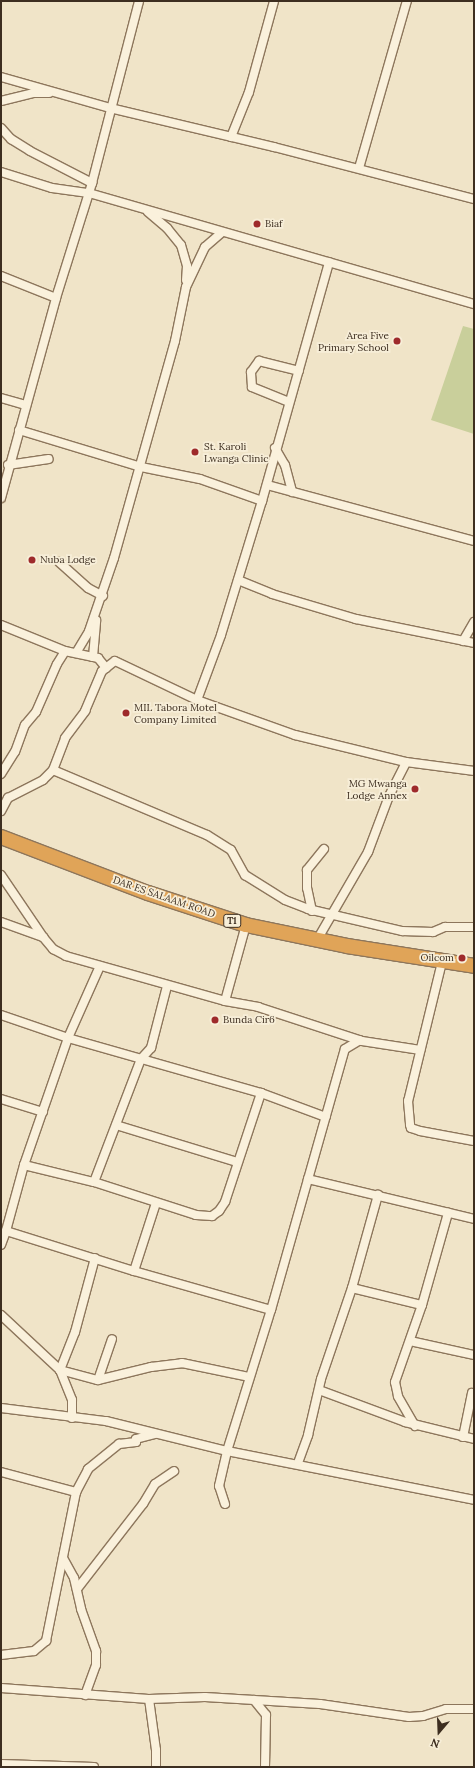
<!DOCTYPE html>
<style>
body{margin:0}
#map{position:relative;width:475px;height:1768px;overflow:hidden;background:#f0e4c8;font-family:Lora,serif}
div>[style]{position:absolute}
[style*='--x']{left:calc(var(--x)*1px);top:calc(var(--y)*1px);width:calc(var(--w)*1px);rotate:calc(var(--a)*1deg)}
.green>*{inset:0;background:#c9cf9b}
.roads{filter:drop-shadow(1px 0 #8d765c) drop-shadow(-1px 0 #8d765c) drop-shadow(0 1px #8d765c) drop-shadow(0 -1px #8d765c)}
.street>*{height:8px;margin:-4px;padding:0 4px;transform-origin:4px;border-radius:4px;background:#faf1dc}
.highway>*{height:14px;margin:-7px;padding:0 7px;transform-origin:7px;border-radius:7px;background:#e0a458}
.dots>*{width:11px;height:11px;translate:-50% -50%;box-sizing:border-box;border:2px solid #f7eed8;border-radius:50%}
span{translate:-50% -50%;white-space:nowrap;text-align:center;line-height:1.15;-webkit-text-stroke:3.5px #f7eed8;paint-order:stroke}
.shield-label span{padding:1px 3px;background:#f7eed8;border:1px solid;border-radius:3px;-webkit-text-stroke-width:0}
.shield-label{font-size:9px;color:#3d2e20;font-weight:700}
.poi-label{font-size:10px;color:#3d2e20}
.left{translate:0 -50%;text-align:left}
.right{translate:-100% -50%;text-align:right}
.street-label{font-size:10px;color:#3d2e20}
.frame{position:absolute;inset:0;border:2px solid #3d2e20;pointer-events:none}
.north{position:absolute;left:419px;top:1712px;width:40px;height:40px;-webkit-text-stroke:3px #f7eed8;paint-order:stroke;rotate:199deg;font-size:11px;font-weight:700;line-height:16px;text-align:center;color:#3d2e20}
.north::after{content:'';display:block;margin:auto;width:14px;height:18px;background:#3d2e20;clip-path:polygon(50% 0,100% 100%,50% 72%,0 100%)}
</style>
<div id="map">
<div class="green">
<div style="clip-path:polygon(463px 326px,474px 329px,474px 434px,431px 420px)"></div>
</div>
<div class="roads">
<div class="street">
<div style="--x:1;--y:77;--w:113;--a:15.9"></div>
<div style="--x:110;--y:108;--w:169;--a:13.4"></div>
<div style="--x:274;--y:147;--w:207;--a:14.6"></div>
<div style="--x:1;--y:101;--w:33;--a:-14"></div>
<div style="--x:33;--y:93;--w:16;--a:0"></div>
<div style="--x:1;--y:128;--w:15;--a:48"></div>
<div style="--x:11;--y:139;--w:22;--a:32"></div>
<div style="--x:30;--y:151;--w:70;--a:27.3"></div>
<div style="--x:231;--y:137;--w:48;--a:-68.2"></div>
<div style="--x:249;--y:92;--w:94;--a:-74.6"></div>
<div style="--x:359;--y:168;--w:174;--a:-74"></div>
<div style="--x:1;--y:172;--w:53;--a:17.4"></div>
<div style="--x:52;--y:188;--w:37;--a:8"></div>
<div style="--x:89;--y:193;--w:401;--a:16.1"></div>
<div style="--x:148;--y:212;--w:25;--a:40"></div>
<div style="--x:167;--y:228;--w:22;--a:51"></div>
<div style="--x:181;--y:245;--w:22;--a:74"></div>
<div style="--x:187;--y:266;--w:14;--a:94"></div>
<div style="--x:1;--y:276;--w:59;--a:21.8"></div>
<div style="--x:1;--y:398;--w:26;--a:16"></div>
<div style="--x:289;--y:402;--w:40;--a:-158"></div>
<div style="--x:252;--y:387;--w:15;--a:-94"></div>
<div style="--x:251;--y:372;--w:14;--a:-54"></div>
<div style="--x:259;--y:361;--w:41;--a:14"></div>
<div style="--x:19;--y:430;--w:127;--a:16.9"></div>
<div style="--x:141;--y:467;--w:60;--a:11.5"></div>
<div style="--x:200;--y:479;--w:66;--a:19.5"></div>
<div style="--x:275;--y:448;--w:20;--a:60"></div>
<div style="--x:285;--y:465;--w:28;--a:75"></div>
<div style="--x:8;--y:465;--w:41;--a:-8.3"></div>
<div style="--x:267;--y:485;--w:214;--a:15.1"></div>
<div style="--x:1;--y:498;--w:207;--a:-74.6"></div>
<div style="--x:56;--y:298;--w:121;--a:-72.6"></div>
<div style="--x:92;--y:183;--w:188;--a:-75.5"></div>
<div style="--x:59;--y:562;--w:39;--a:42"></div>
<div style="--x:88;--y:588;--w:17;--a:28"></div>
<div style="--x:238;--y:580;--w:37;--a:22"></div>
<div style="--x:272;--y:594;--w:88;--a:16.6"></div>
<div style="--x:356;--y:619;--w:120;--a:11.5"></div>
<div style="--x:1;--y:625;--w:69;--a:22.1"></div>
<div style="--x:65;--y:651;--w:34;--a:12"></div>
<div style="--x:98;--y:658;--w:13;--a:51"></div>
<div style="--x:463;--y:641;--w:22;--a:-60"></div>
<div style="--x:76;--y:653;--w:26;--a:-59"></div>
<div style="--x:89;--y:631;--w:77;--a:-71.1"></div>
<div style="--x:114;--y:558;--w:225;--a:-74.3"></div>
<div style="--x:175;--y:341;--w:55;--a:-78.5"></div>
<div style="--x:186;--y:287;--w:44;--a:-64.6"></div>
<div style="--x:205;--y:247;--w:21;--a:-41"></div>
<div style="--x:93;--y:657;--w:37;--a:-85"></div>
<div style="--x:197;--y:700;--w:69;--a:-69.7"></div>
<div style="--x:221;--y:635;--w:140;--a:-73"></div>
<div style="--x:262;--y:501;--w:248;--a:-74.3"></div>
<div style="--x:53;--y:770;--w:167;--a:22.9"></div>
<div style="--x:207;--y:835;--w:28;--a:32"></div>
<div style="--x:231;--y:850;--w:29;--a:61"></div>
<div style="--x:245;--y:875;--w:47;--a:32"></div>
<div style="--x:285;--y:900;--w:25;--a:21"></div>
<div style="--x:308;--y:909;--w:97;--a:13.2"></div>
<div style="--x:402;--y:931;--w:31;--a:2"></div>
<div style="--x:433;--y:932;--w:13;--a:-23"></div>
<div style="--x:445;--y:927;--w:29;--a:0"></div>
<div style="--x:1;--y:774;--w:26;--a:-58"></div>
<div style="--x:15;--y:752;--w:29;--a:-70"></div>
<div style="--x:25;--y:725;--w:17;--a:-50"></div>
<div style="--x:36;--y:712;--w:52;--a:-66.4"></div>
<div style="--x:57;--y:664;--w:15;--a:-58"></div>
<div style="--x:1;--y:811;--w:15;--a:-62"></div>
<div style="--x:8;--y:798;--w:39;--a:-27"></div>
<div style="--x:43;--y:780;--w:14;--a:-45"></div>
<div style="--x:53;--y:770;--w:34;--a:-69"></div>
<div style="--x:65;--y:738;--w:34;--a:-53"></div>
<div style="--x:85;--y:711;--w:43;--a:-67"></div>
<div style="--x:102;--y:671;--w:16;--a:-38"></div>
<div style="--x:115;--y:661;--w:91;--a:25.4"></div>
<div style="--x:197;--y:700;--w:104;--a:19.7"></div>
<div style="--x:295;--y:735;--w:114;--a:13.7"></div>
<div style="--x:406;--y:762;--w:69;--a:7.5"></div>
<div style="--x:1;--y:875;--w:75;--a:55.9"></div>
<div style="--x:43;--y:937;--w:16;--a:50"></div>
<div style="--x:53;--y:949;--w:15;--a:28"></div>
<div style="--x:66;--y:956;--w:165;--a:15.8"></div>
<div style="--x:225;--y:1001;--w:34;--a:10"></div>
<div style="--x:258;--y:1007;--w:109;--a:18.1"></div>
<div style="--x:362;--y:1041;--w:59;--a:8.8"></div>
<div style="--x:312;--y:911;--w:24;--a:-102"></div>
<div style="--x:307;--y:888;--w:18;--a:-90"></div>
<div style="--x:307;--y:870;--w:27;--a:-51"></div>
<div style="--x:1;--y:922;--w:45;--a:19.7"></div>
<div style="--x:317;--y:940;--w:102;--a:-59.9"></div>
<div style="--x:368;--y:852;--w:60;--a:-69.4"></div>
<div style="--x:389;--y:796;--w:38;--a:-63"></div>
<div style="--x:442;--y:962;--w:143;--a:103.7"></div>
<div style="--x:408;--y:1101;--w:24;--a:85"></div>
<div style="--x:410;--y:1125;--w:3;--a:72"></div>
<div style="--x:411;--y:1128;--w:9;--a:18"></div>
<div style="--x:420;--y:1131;--w:55;--a:10.5"></div>
<div style="--x:100;--y:966;--w:79;--a:114"></div>
<div style="--x:68;--y:1038;--w:134;--a:109.1"></div>
<div style="--x:24;--y:1165;--w:68;--a:105.3"></div>
<div style="--x:6;--y:1231;--w:134;--a:17.4"></div>
<div style="--x:134;--y:1271;--w:142;--a:15.9"></div>
<div style="--x:225;--y:1001;--w:79;--a:-74.6"></div>
<div style="--x:1;--y:1015;--w:71;--a:18.9"></div>
<div style="--x:68;--y:1038;--w:201;--a:15.9"></div>
<div style="--x:261;--y:1093;--w:69;--a:20.3"></div>
<div style="--x:1;--y:1099;--w:44;--a:17.2"></div>
<div style="--x:116;--y:1125;--w:127;--a:17"></div>
<div style="--x:24;--y:1165;--w:72;--a:13.7"></div>
<div style="--x:94;--y:1182;--w:107;--a:17.9"></div>
<div style="--x:196;--y:1215;--w:16;--a:4"></div>
<div style="--x:212;--y:1216;--w:9;--a:-36"></div>
<div style="--x:219;--y:1211;--w:11;--a:-56"></div>
<div style="--x:225;--y:1202;--w:115;--a:-71.7"></div>
<div style="--x:308;--y:1179;--w:171;--a:13.5"></div>
<div style="--x:94;--y:1182;--w:132;--a:-69.1"></div>
<div style="--x:141;--y:1059;--w:15;--a:-48"></div>
<div style="--x:151;--y:1048;--w:64;--a:-75.5"></div>
<div style="--x:1;--y:1245;--w:15;--a:-70"></div>
<div style="--x:95;--y:1258;--w:77;--a:105.1"></div>
<div style="--x:75;--y:1332;--w:41;--a:111.5"></div>
<div style="--x:60;--y:1370;--w:39;--a:15"></div>
<div style="--x:98;--y:1380;--w:43;--a:-71.1"></div>
<div style="--x:134;--y:1271;--w:71;--a:-72.1"></div>
<div style="--x:352;--y:1288;--w:72;--a:13.7"></div>
<div style="--x:1;--y:1315;--w:81;--a:43"></div>
<div style="--x:60;--y:1370;--w:32;--a:68"></div>
<div style="--x:72;--y:1400;--w:18;--a:90"></div>
<div style="--x:410;--y:1341;--w:66;--a:12.3"></div>
<div style="--x:98;--y:1380;--w:55;--a:-13.8"></div>
<div style="--x:151;--y:1367;--w:31;--a:-7"></div>
<div style="--x:182;--y:1363;--w:68;--a:11.8"></div>
<div style="--x:319;--y:1390;--w:92;--a:20.4"></div>
<div style="--x:405;--y:1422;--w:71;--a:13.8"></div>
<div style="--x:1;--y:1408;--w:106;--a:7.1"></div>
<div style="--x:106;--y:1421;--w:125;--a:13.9"></div>
<div style="--x:227;--y:1451;--w:252;--a:11.2"></div>
<div style="--x:415;--y:1426;--w:34;--a:-120"></div>
<div style="--x:398;--y:1396;--w:14;--a:-102"></div>
<div style="--x:395;--y:1382;--w:82;--a:-70.7"></div>
<div style="--x:422;--y:1305;--w:96;--a:-74.2"></div>
<div style="--x:463;--y:1437;--w:45;--a:-78.4"></div>
<div style="--x:298;--y:1463;--w:30;--a:-70"></div>
<div style="--x:308;--y:1435;--w:57;--a:-76.9"></div>
<div style="--x:321;--y:1379;--w:96;--a:-71.2"></div>
<div style="--x:352;--y:1288;--w:97;--a:-74.4"></div>
<div style="--x:1;--y:1472;--w:78;--a:14.9"></div>
<div style="--x:225;--y:1504;--w:19;--a:-108"></div>
<div style="--x:219;--y:1486;--w:36;--a:-77"></div>
<div style="--x:227;--y:1451;--w:148;--a:-72.7"></div>
<div style="--x:271;--y:1310;--w:271;--a:-74.2"></div>
<div style="--x:345;--y:1049;--w:17;--a:-31"></div>
<div style="--x:63;--y:1558;--w:23;--a:61"></div>
<div style="--x:74;--y:1578;--w:32;--a:77"></div>
<div style="--x:81;--y:1609;--w:45;--a:70.3"></div>
<div style="--x:96;--y:1651;--w:14;--a:90"></div>
<div style="--x:96;--y:1665;--w:32;--a:110"></div>
<div style="--x:77;--y:1589;--w:108;--a:-52.2"></div>
<div style="--x:143;--y:1504;--w:23;--a:-59"></div>
<div style="--x:155;--y:1484;--w:23;--a:-34"></div>
<div style="--x:1;--y:1655;--w:33;--a:-7"></div>
<div style="--x:34;--y:1651;--w:16;--a:-40"></div>
<div style="--x:46;--y:1641;--w:152;--a:-78.6"></div>
<div style="--x:76;--y:1492;--w:26;--a:-62"></div>
<div style="--x:88;--y:1469;--w:40;--a:-39"></div>
<div style="--x:119;--y:1444;--w:17;--a:-7"></div>
<div style="--x:136;--y:1442;--w:3;--a:-90"></div>
<div style="--x:136;--y:1439;--w:20;--a:-15"></div>
<div style="--x:1;--y:1688;--w:148;--a:4.3"></div>
<div style="--x:149;--y:1699;--w:56;--a:-2"></div>
<div style="--x:205;--y:1697;--w:115;--a:3.5"></div>
<div style="--x:320;--y:1704;--w:90;--a:8.3"></div>
<div style="--x:409;--y:1717;--w:14;--a:-4"></div>
<div style="--x:423;--y:1716;--w:24;--a:-17"></div>
<div style="--x:446;--y:1709;--w:28;--a:0"></div>
<div style="--x:149;--y:1699;--w:51;--a:82.2"></div>
<div style="--x:156;--y:1750;--w:17;--a:90"></div>
<div style="--x:254;--y:1700;--w:19;--a:51"></div>
<div style="--x:266;--y:1715;--w:52;--a:91.1"></div>
<div style="--x:1;--y:1764;--w:93;--a:1.8"></div>
</div>
<div class="highway">
<div style="--x:1;--y:837;--w:157;--a:20.9"></div>
<div style="--x:148;--y:893;--w:103;--a:18.1"></div>
<div style="--x:246;--y:925;--w:103;--a:11.7"></div>
<div style="--x:347;--y:946;--w:129;--a:8.9"></div>
</div>
</div>
<div class="dots">
<div style="left:257px;top:224px;background:#9e2a2b"></div>
<div style="left:397px;top:341px;background:#9e2a2b"></div>
<div style="left:195px;top:452px;background:#9e2a2b"></div>
<div style="left:32px;top:560px;background:#9e2a2b"></div>
<div style="left:126px;top:713px;background:#9e2a2b"></div>
<div style="left:415px;top:789px;background:#9e2a2b"></div>
<div style="left:462px;top:958px;background:#9e2a2b"></div>
<div style="left:215px;top:1020px;background:#9e2a2b"></div>
</div>
<div class="shield-label">
<span style="left:232px;top:921px">T1</span>
</div>
<div class="poi-label">
<span class="left" style="left:265px;top:224px">Biaf</span>
<span class="right" style="left:389px;top:341px">Area Five<br>Primary School</span>
<span class="left" style="left:204px;top:452px">St. Karoli<br>Lwanga Clinic</span>
<span class="left" style="left:40px;top:560px">Nuba Lodge</span>
<span class="left" style="left:134px;top:713px">MIL Tabora Motel<br>Company Limited</span>
<span class="right" style="left:407px;top:789px">MG Mwanga<br>Lodge Annex</span>
<span class="right" style="left:454px;top:958px">Oilcom</span>
<span class="left" style="left:223px;top:1020px">Bunda Cir6</span>
</div>
<div class="street-label">
<span style="left:164px;top:897px;rotate:19deg">DAR ES SALAAM ROAD</span>
</div>
<div class="frame"></div>
<div class="north">N</div>
</div>
